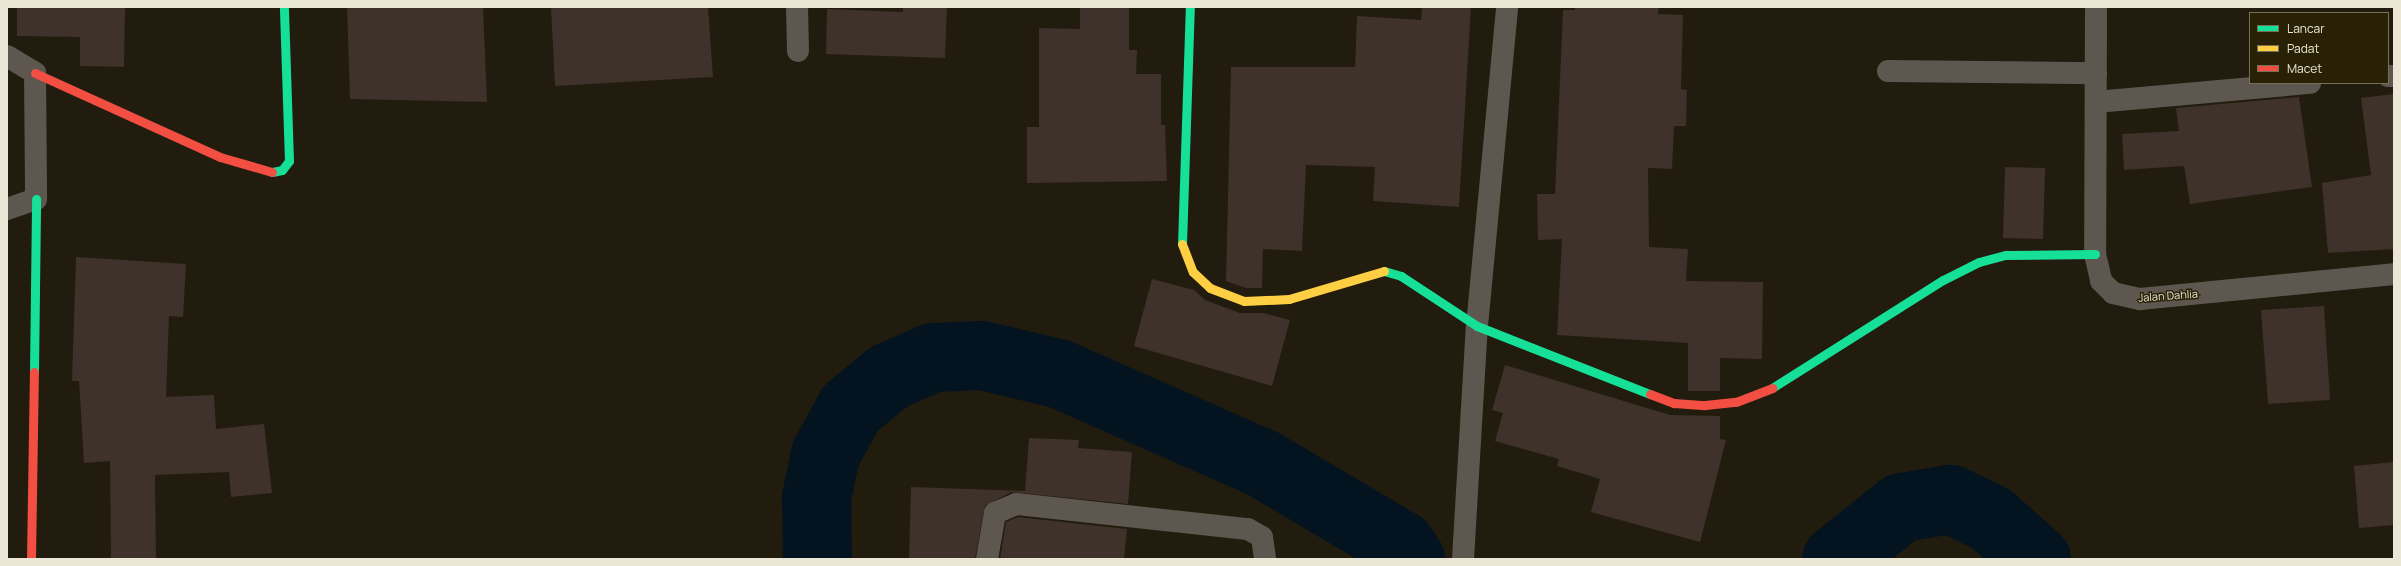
<!DOCTYPE html>
<style>
body{margin:0}
#map{position:relative;width:2401px;height:566px;overflow:hidden;background:#211c0d;font-family:Manrope,sans-serif}
div>[style]{position:absolute}
[style*='--x']{left:calc(var(--x)*1px);top:calc(var(--y)*1px);width:calc(var(--w)*1px);rotate:calc(var(--a)*1deg)}
.river>*{height:69px;margin:-34.5px;padding:0 34.5px;transform-origin:34.5px;border-radius:34.5px;background:#031420}
.building>*{inset:0;background:#3e322a}
.street>*{height:22px;margin:-11px;padding:0 11px;transform-origin:11px;border-radius:11px;background:#5d574f}
.fast>*{height:9px;margin:-4.5px;padding:0 4.5px;transform-origin:4.5px;border-radius:4.5px;background:#16e098}
.slow>*{height:9px;margin:-4.5px;padding:0 4.5px;transform-origin:4.5px;border-radius:4.5px;background:#ffcf43}
.jam>*{height:9px;margin:-4.5px;padding:0 4.5px;transform-origin:4.5px;border-radius:4.5px;background:#f24e42}
span{translate:-50% -50%;white-space:nowrap;text-align:center;line-height:1.15;-webkit-text-stroke:3px #292105;paint-order:stroke}
.street-label{font-size:11px;color:#ebe6d6}
.frame{position:absolute;inset:0;border:8px solid #ebe6d6;pointer-events:none}
.legend{position:absolute;left:2249px;top:12px;width:140px;height:72px;box-sizing:border-box;background:#292105;border:1px solid #777059;margin:0;padding:5px 7px;list-style:none;font-size:12px;color:#ebe6d6}
.legend li{display:flex;align-items:center;gap:8px;height:20px}
.legend b{width:20px;border:1px solid #777059}
</style>
<div id="map">
<div class="river">
<div style="--x:817;--y:559;--w:62;--a:-90.9"></div>
<div style="--x:816;--y:497;--w:44;--a:-78.2"></div>
<div style="--x:825;--y:454;--w:52;--a:-61.5"></div>
<div style="--x:850;--y:408;--w:50;--a:-39.4"></div>
<div style="--x:889;--y:376;--w:48;--a:-23.4"></div>
<div style="--x:933;--y:357;--w:48;--a:-2.4"></div>
<div style="--x:981;--y:355;--w:79;--a:13.2"></div>
<div style="--x:1058;--y:373;--w:225;--a:23.8"></div>
<div style="--x:1264;--y:464;--w:159;--a:30.6"></div>
<div style="--x:1401;--y:545;--w:17;--a:57"></div>
<div style="--x:1836;--y:559;--w:83;--a:-38.7"></div>
<div style="--x:1901;--y:507;--w:50;--a:-9.3"></div>
<div style="--x:1950;--y:499;--w:44;--a:25.4"></div>
<div style="--x:1990;--y:518;--w:62;--a:41.7"></div>
</div>
<div class="building">
<div style="clip-path:polygon(17px 7px,125px 7px,124px 67px,80px 66px,80px 37px,17px 36px)"></div>
<div style="clip-path:polygon(347px 7px,483px 7px,487px 102px,350px 99px)"></div>
<div style="clip-path:polygon(551px 7px,708px 7px,713px 77px,555px 86px)"></div>
<div style="clip-path:polygon(903px 7px,947px 7px,945px 58px,826px 54px,827px 9px,903px 12px)"></div>
<div style="clip-path:polygon(1080px 7px,1129px 7px,1129px 50px,1137px 50px,1136px 74px,1161px 74px,1161px 125px,1165px 125px,1167px 181px,1027px 183px,1027px 127px,1039px 127px,1039px 28px,1080px 29px)"></div>
<div style="clip-path:polygon(1422px 7px,1471px 7px,1459px 207px,1373px 201px,1375px 167px,1306px 165px,1302px 251px,1263px 249px,1262px 288px,1246px 288px,1226px 281px,1231px 67px,1355px 67px,1357px 16px,1421px 20px)"></div>
<div style="clip-path:polygon(1575px 7px,1659px 7px,1658px 14px,1683px 15px,1681px 89px,1687px 90px,1686px 126px,1674px 126px,1672px 169px,1648px 168px,1649px 247px,1688px 249px,1686px 281px,1763px 282px,1762px 359px,1720px 358px,1720px 391px,1688px 391px,1688px 343px,1557px 335px,1562px 239px,1538px 240px,1537px 194px,1555px 194px,1563px 10px,1575px 10px)"></div>
<div style="clip-path:polygon(2394px 94px,2394px 249px,2328px 253px,2322px 183px,2371px 175px,2361px 98px)"></div>
<div style="clip-path:polygon(2299px 97px,2312px 187px,2190px 204px,2184px 166px,2124px 170px,2122px 134px,2179px 131px,2176px 108px)"></div>
<div style="clip-path:polygon(2005px 167px,2045px 168px,2043px 239px,2003px 238px)"></div>
<div style="clip-path:polygon(76px 257px,186px 264px,183px 317px,169px 316px,166px 397px,214px 395px,216px 429px,264px 424px,272px 493px,231px 497px,229px 472px,155px 475px,156px 559px,111px 559px,110px 461px,84px 463px,79px 381px,72px 381px)"></div>
<div style="clip-path:polygon(1152px 279px,1194px 290px,1205px 300px,1240px 313px,1263px 313px,1290px 320px,1272px 386px,1134px 346px)"></div>
<div style="clip-path:polygon(2324px 306px,2330px 400px,2268px 404px,2261px 310px)"></div>
<div style="clip-path:polygon(1505px 365px,1670px 415px,1720px 416px,1720px 439px,1726px 440px,1700px 542px,1591px 512px,1600px 479px,1557px 466px,1559px 459px,1495px 441px,1503px 413px,1492px 410px)"></div>
<div style="clip-path:polygon(1029px 438px,1079px 440px,1078px 448px,1132px 452px,1128px 504px,1011px 492px,985px 506px,975px 559px,909px 559px,911px 487px,1025px 491px)"></div>
<div style="clip-path:polygon(2394px 462px,2394px 525px,2359px 528px,2354px 466px)"></div>
<div style="clip-path:polygon(1018px 517px,1127px 529px,1124px 559px,1000px 559px,1006px 522px)"></div>
</div>
<div class="street">
<div style="--x:797;--y:7;--w:44;--a:88.7"></div>
<div style="--x:2096;--y:7;--w:247;--a:90.2"></div>
<div style="--x:2095;--y:254;--w:28;--a:77"></div>
<div style="--x:2101;--y:281;--w:17;--a:45"></div>
<div style="--x:2113;--y:293;--w:28;--a:13"></div>
<div style="--x:2140;--y:299;--w:255;--a:-5.6"></div>
<div style="--x:7;--y:56;--w:33;--a:31"></div>
<div style="--x:35;--y:73;--w:126;--a:89.5"></div>
<div style="--x:36;--y:199;--w:31;--a:161"></div>
<div style="--x:1888;--y:71;--w:208;--a:0.6"></div>
<div style="--x:2388;--y:76;--w:6;--a:0"></div>
<div style="--x:2096;--y:102;--w:215;--a:-5.1"></div>
<div style="--x:987;--y:559;--w:47;--a:-80.1"></div>
<div style="--x:995;--y:513;--w:23;--a:-23"></div>
<div style="--x:1016;--y:504;--w:233;--a:6.2"></div>
<div style="--x:1248;--y:529;--w:16;--a:30"></div>
<div style="--x:1262;--y:537;--w:22;--a:82"></div>
<div style="--x:1463;--y:559;--w:233;--a:-86.6"></div>
<div style="--x:1477;--y:326;--w:320;--a:-84.6"></div>
</div>
<div class="fast">
<div style="--x:272;--y:172;--w:10;--a:-11"></div>
<div style="--x:282;--y:170;--w:11;--a:-52"></div>
<div style="--x:289;--y:161;--w:154;--a:-91.9"></div>
<div style="--x:1182;--y:244;--w:237;--a:-88.1"></div>
<div style="--x:1384;--y:271;--w:18;--a:16"></div>
<div style="--x:1401;--y:276;--w:91;--a:33.3"></div>
<div style="--x:1477;--y:326;--w:186;--a:21.5"></div>
<div style="--x:34;--y:372;--w:173;--a:-89.3"></div>
<div style="--x:1772;--y:388;--w:202;--a:-32.3"></div>
<div style="--x:1943;--y:280;--w:40;--a:-26.6"></div>
<div style="--x:1979;--y:262;--w:28;--a:-15"></div>
<div style="--x:2006;--y:255;--w:89;--a:-0.6"></div>
</div>
<div class="slow">
<div style="--x:1182;--y:244;--w:30;--a:69"></div>
<div style="--x:1193;--y:272;--w:23;--a:43"></div>
<div style="--x:1210;--y:288;--w:36;--a:21"></div>
<div style="--x:1244;--y:301;--w:45;--a:-2.5"></div>
<div style="--x:1289;--y:299;--w:99;--a:-16.4"></div>
</div>
<div class="jam">
<div style="--x:35;--y:73;--w:203;--a:24.4"></div>
<div style="--x:220;--y:157;--w:54;--a:16.1"></div>
<div style="--x:1650;--y:394;--w:26;--a:21"></div>
<div style="--x:1674;--y:403;--w:31;--a:4"></div>
<div style="--x:1705;--y:405;--w:31;--a:-6"></div>
<div style="--x:1736;--y:402;--w:39;--a:-21"></div>
<div style="--x:31;--y:559;--w:187;--a:-89.1"></div>
</div>
<div class="street-label">
<span style="left:2168px;top:296px;rotate:-4deg">Jalan Dahlia</span>
</div>
<div class="frame"></div>
<ul class="legend">
<li><b style="height:5px;background:#16e098"></b>Lancar</li>
<li><b style="height:5px;background:#ffcf43"></b>Padat</li>
<li><b style="height:5px;background:#f24e42"></b>Macet</li>
</ul>
</div>
